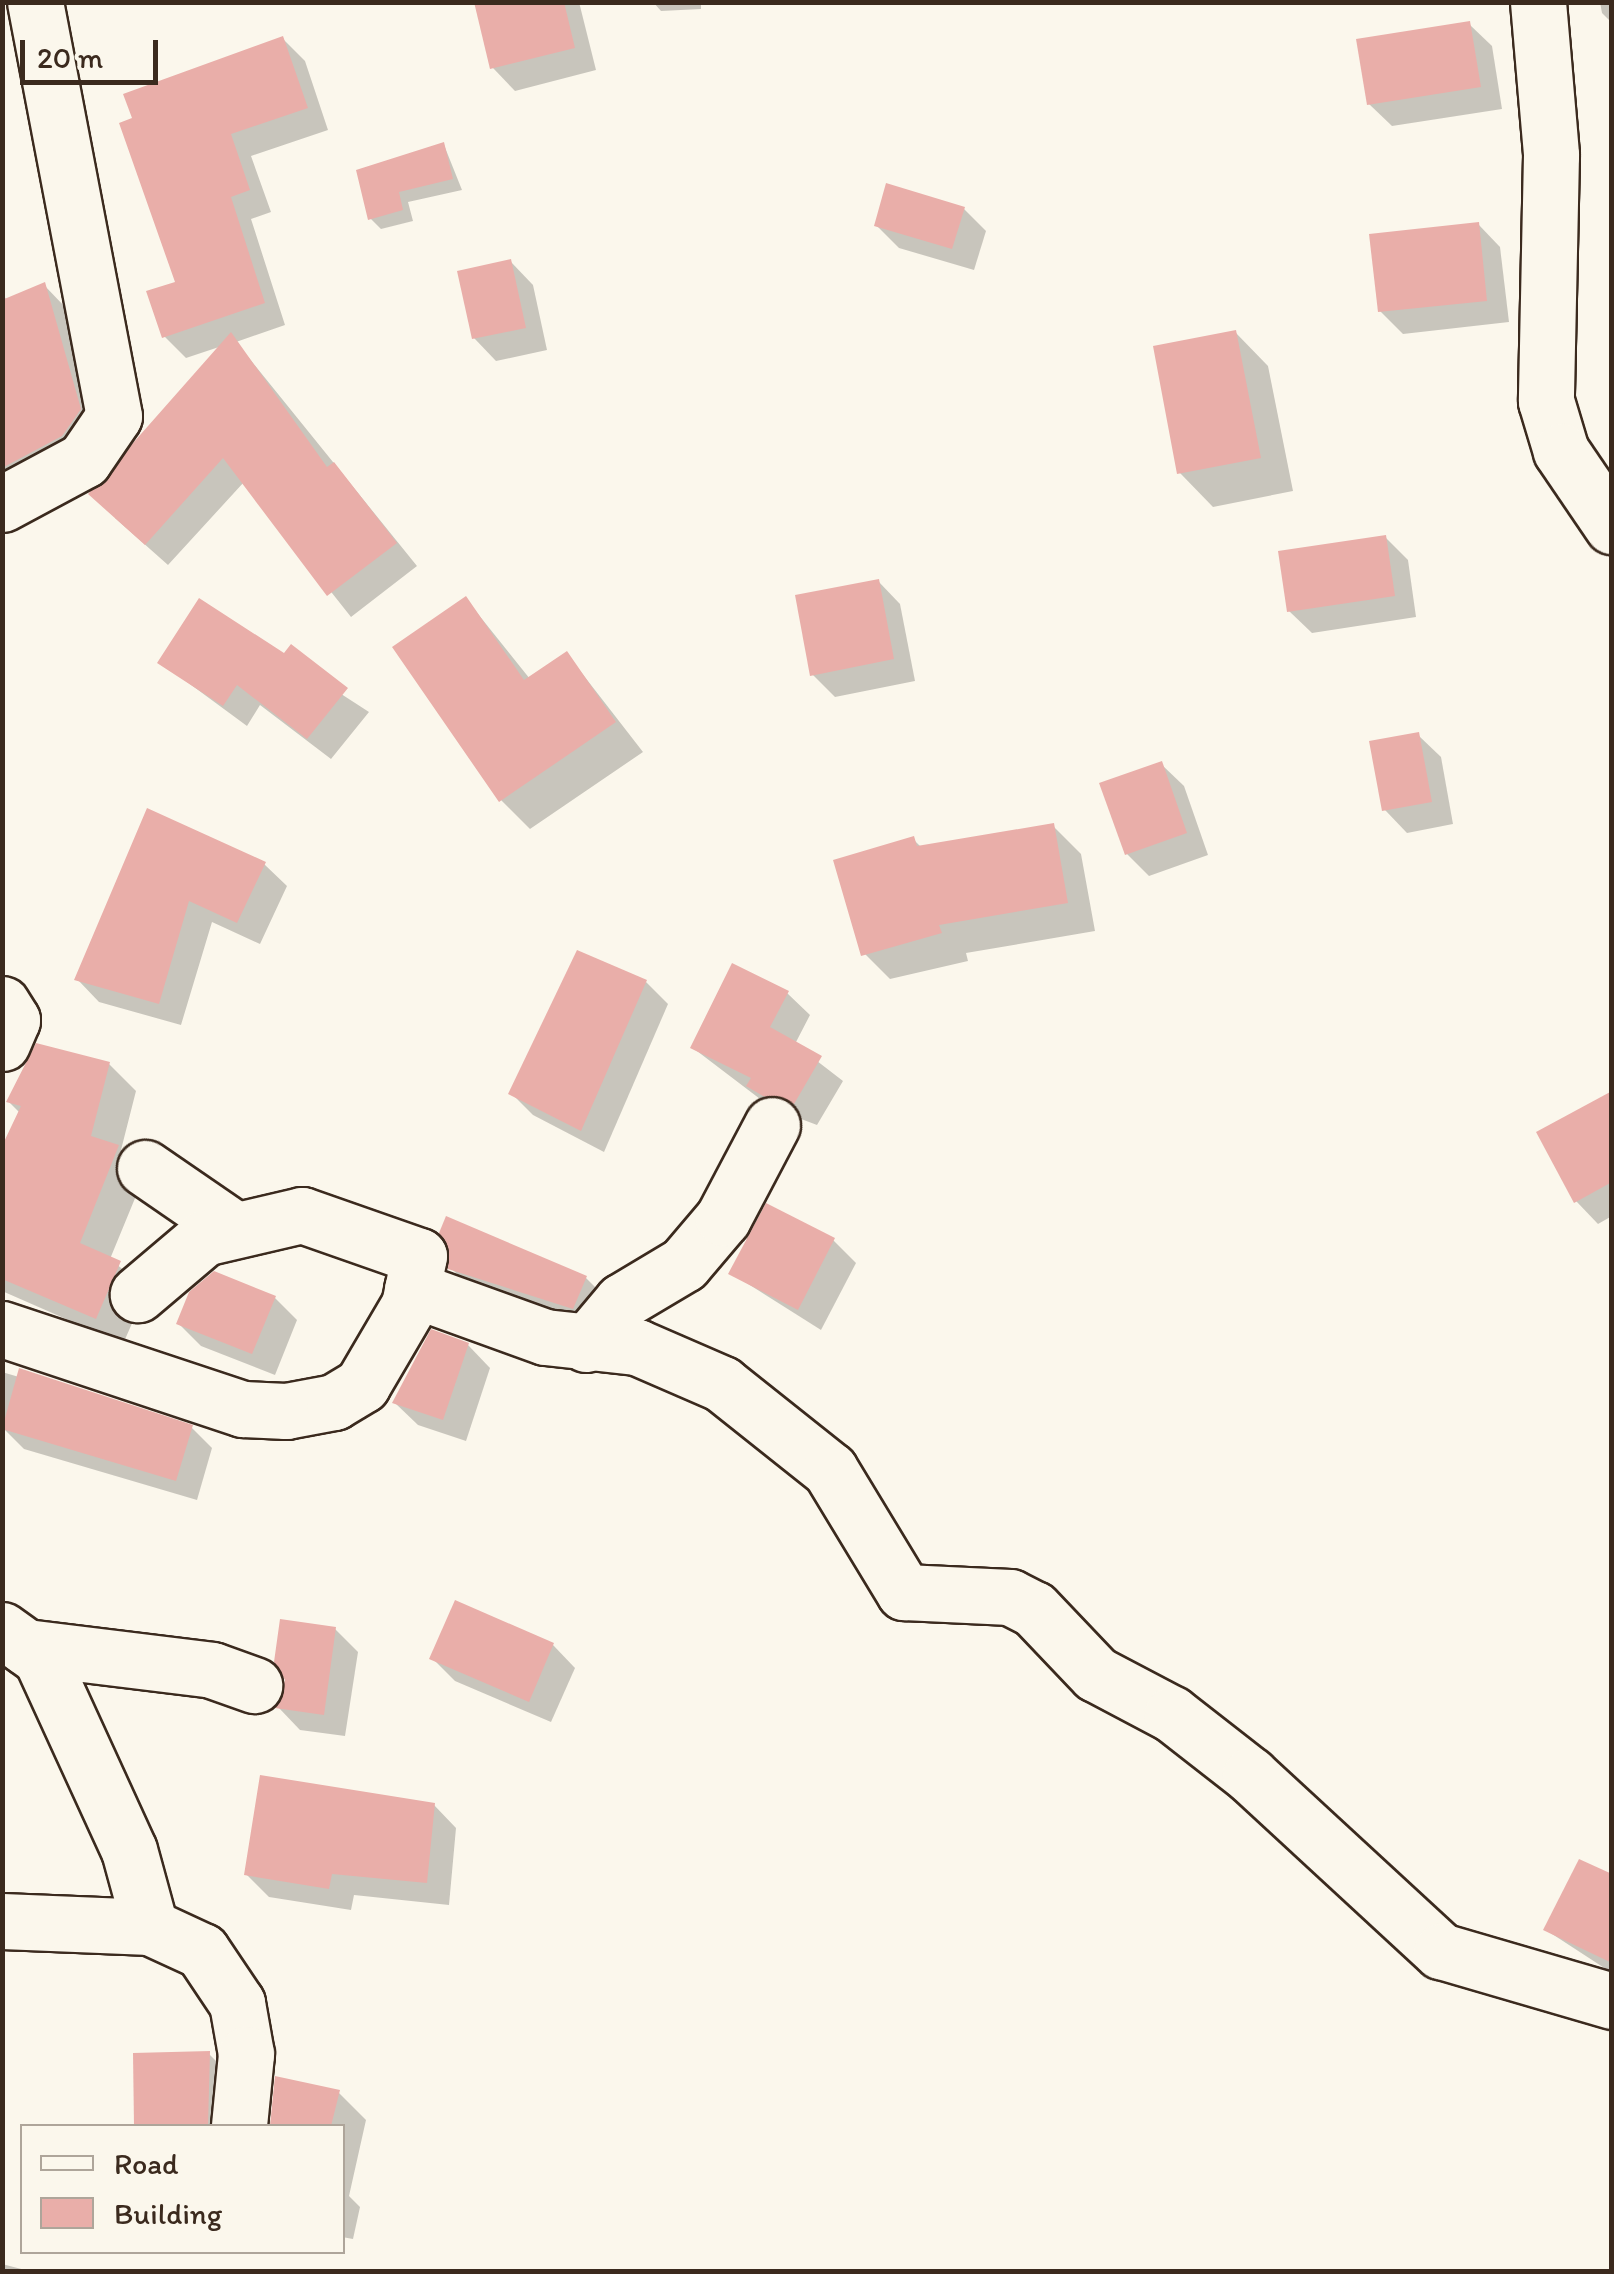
<!DOCTYPE html>
<style>
body{margin:0}
#map{position:relative;width:1614px;height:2274px;overflow:hidden;background:#fbf7ec;font-family:Itim,sans-serif}
div>[style]{position:absolute}
[style*='--x']{left:calc(var(--x)*1px);top:calc(var(--y)*1px);width:calc(var(--w)*1px);rotate:calc(var(--a)*1deg)}
.shadow>*{inset:0;background:#0003}
.building>*{inset:0;background:#e9aea9}
.roads{filter:drop-shadow(2px 0 #3b2a1e) drop-shadow(-2px 0 #3b2a1e) drop-shadow(0 2px #3b2a1e) drop-shadow(0 -2px #3b2a1e)}
.minor>*{height:55px;margin:-27.5px;padding:0 27.5px;transform-origin:27.5px;border-radius:27.5px;background:#fbf7ec}
span{translate:-50% -50%;white-space:nowrap;text-align:center;line-height:1.15;-webkit-text-stroke:8px #fbf7ec;paint-order:stroke}
.frame{position:absolute;inset:0;border:5px solid #3b2a1e;pointer-events:none}
.legend{position:absolute;left:20px;top:2124px;width:325px;height:130px;box-sizing:border-box;background:#fbf7ec;border:2px solid #aea59a;margin:0;padding:12px 18px;list-style:none;font-size:30px;color:#3b2a1e}
.legend li{display:flex;align-items:center;gap:20px;height:50px}
.legend b{width:50px;border:2px solid #aea59a}
.scale{position:absolute;left:20px;top:40px;width:138px;height:45px;box-sizing:border-box;border:5px solid #3b2a1e;border-top:0;padding-left:12px;font-size:30px;line-height:35px;white-space:nowrap;color:#3b2a1e;-webkit-text-stroke:8px #fbf7ec;paint-order:stroke}
</style>
<div id="map">
<div class="shadow">
<div style="clip-path:polygon(477px 2px,579px 2px,596px 70px,515px 91px,493px 68px)"></div>
<div style="clip-path:polygon(653px 2px,701px 2px,701px 9px,661px 11px)"></div>
<div style="clip-path:polygon(1600px 2px,1612px 2px,1612px 23px,1602px 13px)"></div>
<div style="clip-path:polygon(1469px 24px,1492px 46px,1502px 109px,1392px 126px,1369px 104px)"></div>
<div style="clip-path:polygon(283px 39px,305px 61px,328px 130px,251px 156px,271px 212px,251px 219px,285px 325px,236px 342px,417px 566px,351px 617px,244px 482px,168px 565px,115px 518px,222px 346px,186px 358px,164px 336px,178px 283px,123px 124px)"></div>
<div style="clip-path:polygon(444px 145px,462px 190px,408px 202px,413px 221px,381px 229px,370px 218px)"></div>
<div style="clip-path:polygon(964px 209px,986px 231px,974px 270px,899px 248px,876px 225px)"></div>
<div style="clip-path:polygon(1478px 224px,1500px 247px,1509px 322px,1403px 334px,1380px 311px)"></div>
<div style="clip-path:polygon(511px 262px,533px 285px,547px 350px,496px 361px,474px 338px)"></div>
<div style="clip-path:polygon(44px 285px,66px 308px,102px 433px,2px 502px,2px 292px,7px 301px)"></div>
<div style="clip-path:polygon(1235px 332px,1268px 366px,1293px 491px,1213px 507px,1180px 473px)"></div>
<div style="clip-path:polygon(1385px 537px,1408px 560px,1416px 617px,1312px 633px,1289px 611px)"></div>
<div style="clip-path:polygon(878px 581px,900px 604px,915px 681px,835px 697px,812px 674px)"></div>
<div style="clip-path:polygon(466px 599px,530px 679px,567px 654px,643px 752px,530px 829px,501px 800px)"></div>
<div style="clip-path:polygon(284px 657px,369px 712px,331px 759px,260px 705px,247px 726px,160px 662px)"></div>
<div style="clip-path:polygon(1418px 735px,1441px 757px,1453px 824px,1407px 833px,1385px 810px)"></div>
<div style="clip-path:polygon(1161px 764px,1184px 786px,1208px 855px,1149px 876px,1127px 854px)"></div>
<div style="clip-path:polygon(148px 812px,264px 864px,287px 886px,260px 944px,212px 922px,181px 1025px,99px 1002px,77px 979px)"></div>
<div style="clip-path:polygon(1053px 826px,1081px 854px,1095px 931px,966px 953px,968px 961px,890px 979px,862px 951px,913px 839px,922px 848px)"></div>
<div style="clip-path:polygon(646px 982px,668px 1004px,604px 1152px,533px 1115px,511px 1093px)"></div>
<div style="clip-path:polygon(787px 993px,810px 1015px,795px 1044px,843px 1081px,817px 1125px,772px 1108px,693px 1048px)"></div>
<div style="clip-path:polygon(37px 1046px,109px 1064px,136px 1091px,121px 1150px,145px 1174px,110px 1259px,147px 1289px,123px 1344px,2px 1291px,2px 1151px,20px 1113px,9px 1102px)"></div>
<div style="clip-path:polygon(1612px 1094px,1612px 1216px,1598px 1224px,1576px 1201px)"></div>
<div style="clip-path:polygon(833px 1240px,856px 1263px,821px 1330px,731px 1273px)"></div>
<div style="clip-path:polygon(451px 1268px,586px 1278px,608px 1300px,595px 1330px,474px 1291px)"></div>
<div style="clip-path:polygon(275px 1298px,297px 1320px,275px 1375px,201px 1346px,179px 1324px)"></div>
<div style="clip-path:polygon(468px 1345px,490px 1368px,466px 1441px,418px 1425px,395px 1403px)"></div>
<div style="clip-path:polygon(2px 1372px,192px 1428px,212px 1448px,197px 1500px,24px 1449px,3px 1428px)"></div>
<div style="clip-path:polygon(335px 1629px,358px 1652px,345px 1736px,300px 1730px,278px 1707px)"></div>
<div style="clip-path:polygon(553px 1645px,575px 1668px,551px 1722px,455px 1681px,432px 1658px)"></div>
<div style="clip-path:polygon(434px 1805px,456px 1828px,449px 1905px,354px 1895px,351px 1910px,269px 1897px,246px 1874px)"></div>
<div style="clip-path:polygon(1612px 1877px,1612px 1973px,1546px 1930px)"></div>
<div style="clip-path:polygon(209px 2054px,237px 2082px,237px 2126px,137px 2126px,136px 2056px)"></div>
<div style="clip-path:polygon(277px 2079px,338px 2092px,366px 2120px,349px 2196px,360px 2207px,353px 2239px,342px 2237px,342px 2126px,270px 2126px)"></div>
<div style="clip-path:polygon(2px 2264px,33px 2272px,2px 2272px)"></div>
</div>
<div class="building">
<div style="clip-path:polygon(474px 2px,564px 2px,575px 48px,490px 69px)"></div>
<div style="clip-path:polygon(1470px 21px,1481px 87px,1367px 105px,1356px 39px)"></div>
<div style="clip-path:polygon(283px 36px,308px 108px,231px 134px,250px 190px,231px 197px,265px 303px,162px 338px,146px 291px,175px 282px,119px 123px,132px 118px,123px 94px)"></div>
<div style="clip-path:polygon(444px 142px,453px 179px,399px 192px,403px 210px,368px 220px,356px 170px)"></div>
<div style="clip-path:polygon(886px 183px,965px 207px,952px 249px,874px 226px)"></div>
<div style="clip-path:polygon(1479px 222px,1487px 301px,1378px 312px,1369px 234px)"></div>
<div style="clip-path:polygon(511px 259px,526px 328px,472px 339px,457px 271px)"></div>
<div style="clip-path:polygon(45px 282px,81px 409px,62px 436px,2px 468px,2px 300px)"></div>
<div style="clip-path:polygon(1236px 330px,1261px 458px,1177px 474px,1153px 346px)"></div>
<div style="clip-path:polygon(231px 332px,327px 467px,334px 462px,397px 543px,327px 596px,223px 458px,145px 545px,88px 494px)"></div>
<div style="clip-path:polygon(1386px 535px,1395px 596px,1287px 612px,1278px 551px)"></div>
<div style="clip-path:polygon(879px 579px,894px 659px,810px 676px,795px 595px)"></div>
<div style="clip-path:polygon(466px 596px,524px 680px,567px 651px,616px 722px,499px 802px,392px 647px)"></div>
<div style="clip-path:polygon(199px 598px,284px 653px,291px 644px,348px 688px,307px 739px,237px 685px,223px 706px,157px 663px)"></div>
<div style="clip-path:polygon(1419px 732px,1432px 802px,1382px 811px,1369px 741px)"></div>
<div style="clip-path:polygon(1162px 761px,1187px 833px,1125px 855px,1099px 783px)"></div>
<div style="clip-path:polygon(147px 808px,266px 862px,237px 923px,189px 901px,159px 1004px,74px 980px)"></div>
<div style="clip-path:polygon(1054px 823px,1068px 903px,939px 925px,942px 933px,861px 956px,833px 860px,914px 836px,917px 846px)"></div>
<div style="clip-path:polygon(577px 950px,647px 980px,581px 1131px,508px 1094px)"></div>
<div style="clip-path:polygon(732px 963px,789px 991px,770px 1027px,822px 1056px,794px 1104px,763px 1096px,746px 1086px,751px 1078px,690px 1048px)"></div>
<div style="clip-path:polygon(36px 1043px,110px 1062px,91px 1136px,119px 1145px,80px 1243px,121px 1261px,96px 1319px,2px 1279px,2px 1146px,21px 1106px,6px 1102px)"></div>
<div style="clip-path:polygon(1612px 1091px,1612px 1182px,1574px 1203px,1536px 1132px)"></div>
<div style="clip-path:polygon(766px 1203px,835px 1238px,798px 1310px,728px 1274px)"></div>
<div style="clip-path:polygon(446px 1216px,587px 1276px,573px 1309px,448px 1269px,439px 1233px)"></div>
<div style="clip-path:polygon(214px 1271px,276px 1296px,252px 1354px,176px 1324px,189px 1292px)"></div>
<div style="clip-path:polygon(431px 1329px,469px 1343px,443px 1420px,392px 1403px)"></div>
<div style="clip-path:polygon(19px 1368px,193px 1425px,176px 1481px,2px 1429px)"></div>
<div style="clip-path:polygon(455px 1600px,554px 1643px,529px 1702px,429px 1659px)"></div>
<div style="clip-path:polygon(280px 1619px,336px 1627px,324px 1715px,275px 1708px,285px 1680px,274px 1662px)"></div>
<div style="clip-path:polygon(260px 1775px,435px 1803px,427px 1883px,332px 1874px,329px 1889px,244px 1875px)"></div>
<div style="clip-path:polygon(1579px 1859px,1612px 1874px,1612px 1963px,1543px 1930px)"></div>
<div style="clip-path:polygon(210px 2051px,208px 2126px,134px 2126px,133px 2053px)"></div>
<div style="clip-path:polygon(275px 2076px,340px 2090px,331px 2126px,270px 2126px)"></div>
</div>
<div class="roads">
<div class="minor">
<div style="--x:1538;--y:2;--w:154;--a:85.1"></div>
<div style="--x:1551;--y:155;--w:246;--a:91.2"></div>
<div style="--x:1546;--y:401;--w:52;--a:73.3"></div>
<div style="--x:1561;--y:451;--w:91;--a:55.8"></div>
<div style="--x:2;--y:504;--w:93;--a:-28.2"></div>
<div style="--x:84;--y:460;--w:53;--a:-55.7"></div>
<div style="--x:114;--y:416;--w:421;--a:-100.8"></div>
<div style="--x:2;--y:1004;--w:19;--a:58"></div>
<div style="--x:12;--y:1020;--w:25;--a:113"></div>
<div style="--x:145;--y:1168;--w:104;--a:34.5"></div>
<div style="--x:412;--y:1289;--w:141;--a:19.8"></div>
<div style="--x:545;--y:1337;--w:93;--a:6.2"></div>
<div style="--x:637;--y:1347;--w:93;--a:23.5"></div>
<div style="--x:722;--y:1384;--w:138;--a:38.5"></div>
<div style="--x:830;--y:1470;--w:143;--a:58.8"></div>
<div style="--x:904;--y:1592;--w:106;--a:2.7"></div>
<div style="--x:1010;--y:1597;--w:27;--a:27"></div>
<div style="--x:1034;--y:1609;--w:90;--a:46.4"></div>
<div style="--x:1096;--y:1674;--w:86;--a:27.8"></div>
<div style="--x:1172;--y:1714;--w:99;--a:38"></div>
<div style="--x:1250;--y:1775;--w:260;--a:42.7"></div>
<div style="--x:1441;--y:1951;--w:178;--a:16.3"></div>
<div style="--x:2;--y:1329;--w:254;--a:18.4"></div>
<div style="--x:243;--y:1409;--w:43;--a:2.7"></div>
<div style="--x:286;--y:1411;--w:49;--a:-10.6"></div>
<div style="--x:334;--y:1402;--w:33;--a:-31"></div>
<div style="--x:362;--y:1385;--w:93;--a:-59.6"></div>
<div style="--x:409;--y:1305;--w:50;--a:-78.5"></div>
<div style="--x:419;--y:1256;--w:124;--a:-160.7"></div>
<div style="--x:302;--y:1215;--w:101;--a:166.8"></div>
<div style="--x:204;--y:1238;--w:87;--a:139.7"></div>
<div style="--x:586;--y:1344;--w:56;--a:-50.1"></div>
<div style="--x:622;--y:1301;--w:72;--a:-30.8"></div>
<div style="--x:684;--y:1264;--w:60;--a:-49.7"></div>
<div style="--x:723;--y:1218;--w:105;--a:-62.2"></div>
<div style="--x:2;--y:1630;--w:48;--a:35.7"></div>
<div style="--x:41;--y:1658;--w:211;--a:65.4"></div>
<div style="--x:129;--y:1850;--w:80;--a:74.7"></div>
<div style="--x:26;--y:1647;--w:187;--a:7"></div>
<div style="--x:212;--y:1670;--w:45;--a:19.7"></div>
<div style="--x:2;--y:1921;--w:148;--a:2.3"></div>
<div style="--x:150;--y:1927;--w:57;--a:24.8"></div>
<div style="--x:202;--y:1951;--w:63;--a:56.1"></div>
<div style="--x:237;--y:2003;--w:52;--a:80"></div>
<div style="--x:246;--y:2054;--w:72;--a:95.6"></div>
</div>
</div>
<div class="frame"></div>
<ul class="legend">
<li><b style="height:12px;background:#fbf7ec"></b>Road</li>
<li><b style="height:28px;background:#e9aea9"></b>Building</li>
</ul>
<div class="scale">20 m</div>
</div>
